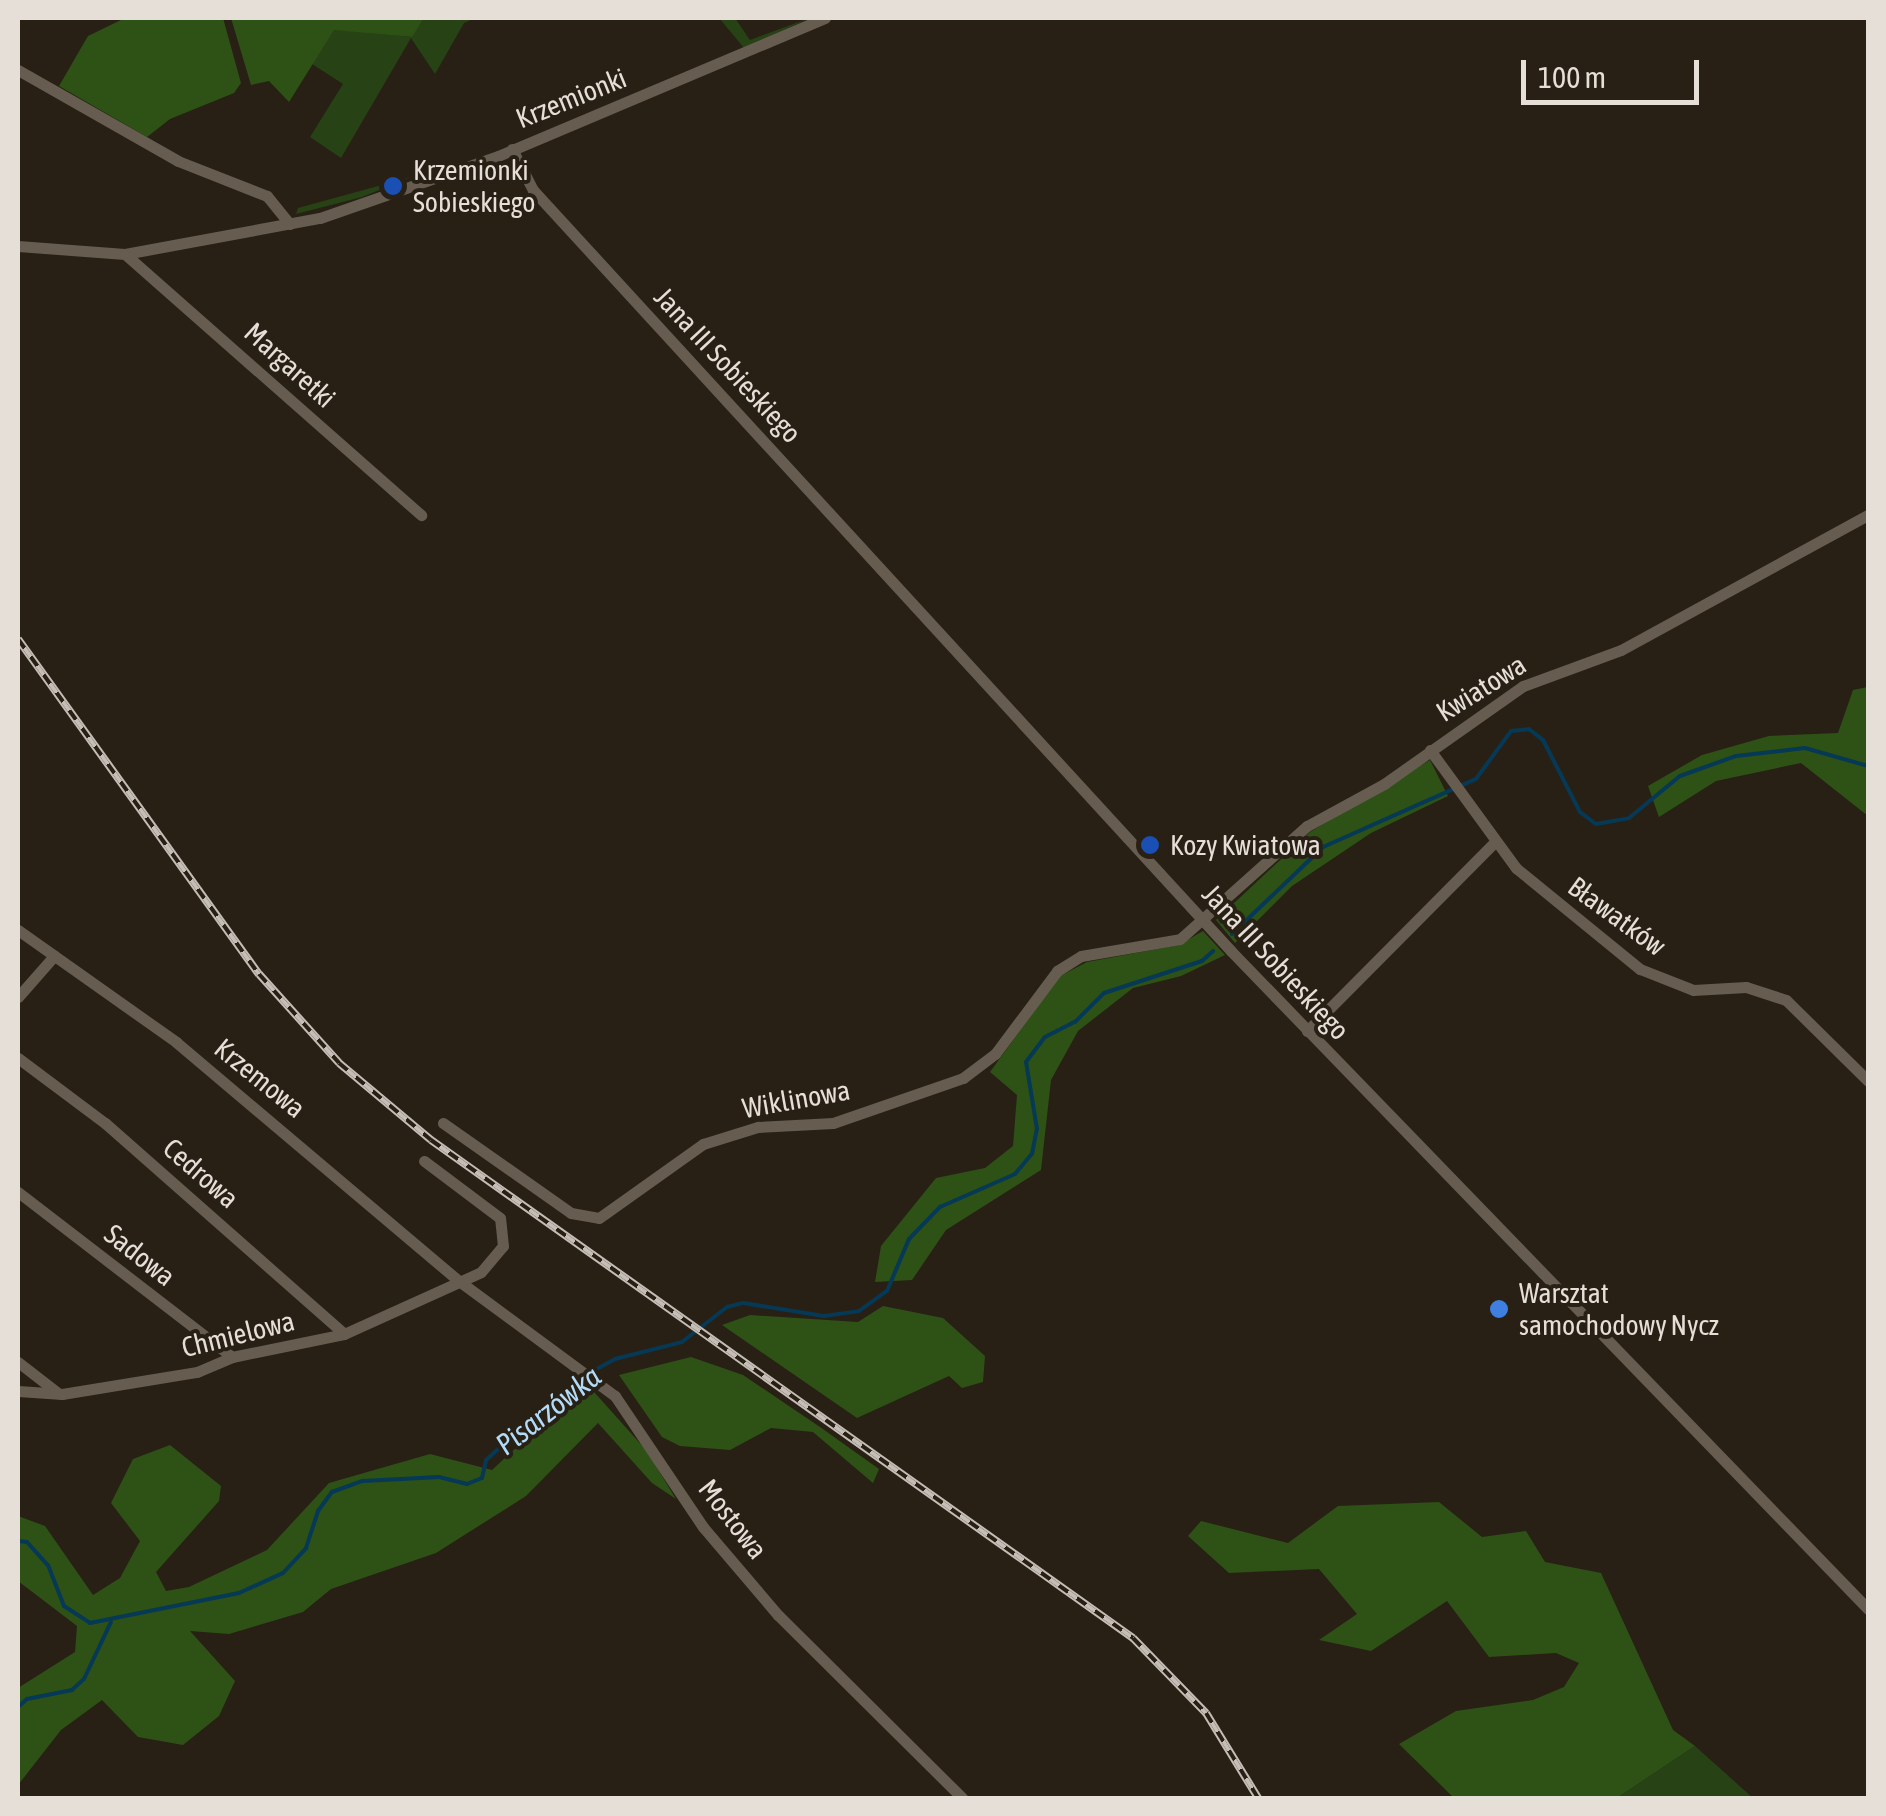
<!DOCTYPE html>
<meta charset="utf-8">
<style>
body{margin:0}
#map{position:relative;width:1886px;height:1816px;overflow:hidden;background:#282015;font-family:"Asap Condensed",sans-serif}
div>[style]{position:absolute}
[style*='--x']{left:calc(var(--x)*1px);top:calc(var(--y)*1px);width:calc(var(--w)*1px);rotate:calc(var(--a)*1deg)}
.green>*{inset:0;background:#274214}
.forest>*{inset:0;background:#2e5116}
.stream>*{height:4px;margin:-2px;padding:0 2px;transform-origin:2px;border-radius:2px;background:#053956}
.minor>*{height:11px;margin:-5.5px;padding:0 5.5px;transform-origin:5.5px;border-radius:5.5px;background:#665c50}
.rail>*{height:8px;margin-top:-4px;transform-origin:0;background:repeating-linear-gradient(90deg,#282015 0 11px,#c4beb6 0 22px);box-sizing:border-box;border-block:2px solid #c4beb6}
.dots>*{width:28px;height:28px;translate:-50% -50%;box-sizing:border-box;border:5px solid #282015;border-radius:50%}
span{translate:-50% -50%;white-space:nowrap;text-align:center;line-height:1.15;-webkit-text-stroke:8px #282015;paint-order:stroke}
.street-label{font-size:28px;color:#e5dfd8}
.poi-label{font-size:28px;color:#e5dfd8}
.left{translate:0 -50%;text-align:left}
.water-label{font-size:30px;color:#b2dbf9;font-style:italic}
.frame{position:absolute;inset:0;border:20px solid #e5dfd8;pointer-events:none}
.scale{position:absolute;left:1521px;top:60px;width:178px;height:45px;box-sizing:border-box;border:5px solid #e5dfd8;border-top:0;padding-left:12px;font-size:30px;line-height:35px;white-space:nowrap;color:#e5dfd8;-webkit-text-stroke:8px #282015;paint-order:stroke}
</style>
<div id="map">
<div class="green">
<div style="clip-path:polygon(424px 18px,475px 18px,464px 23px,435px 74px,411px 38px,341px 158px,310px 137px,343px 84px,312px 64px,334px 29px,411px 37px)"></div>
<div style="clip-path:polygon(719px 18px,735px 18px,750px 40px,810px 18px,744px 48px)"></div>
<div style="clip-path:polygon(411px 177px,362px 197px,296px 214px,298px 208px)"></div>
<div style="clip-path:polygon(1695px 1746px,1753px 1798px,1617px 1798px)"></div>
</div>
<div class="forest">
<div style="clip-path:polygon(155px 18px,223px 18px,241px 83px,234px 93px,170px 119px,147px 137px,59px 86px,88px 36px,121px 20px)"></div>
<div style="clip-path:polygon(231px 18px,424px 18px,412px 37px,334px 30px,289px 102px,269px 81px,251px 85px)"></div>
<div style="clip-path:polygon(1868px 687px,1868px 816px,1801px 763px,1716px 781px,1659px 817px,1648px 786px,1702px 755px,1769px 736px,1838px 733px,1853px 690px)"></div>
<div style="clip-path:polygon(1430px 760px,1448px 796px,1371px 833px,1292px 886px,1235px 943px,1216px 920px,1310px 832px)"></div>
<div style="clip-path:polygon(1203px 931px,1225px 955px,1181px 976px,1133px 988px,1078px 1031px,1051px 1080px,1041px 1170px,946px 1230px,912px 1280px,875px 1282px,881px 1246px,936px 1178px,985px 1168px,1013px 1146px,1017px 1095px,990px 1072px,1060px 976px,1087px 962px,1179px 945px)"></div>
<div style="clip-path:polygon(883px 1306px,943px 1318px,985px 1356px,983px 1382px,962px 1388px,949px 1376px,857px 1418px,722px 1325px,750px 1315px,858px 1322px)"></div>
<div style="clip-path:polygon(691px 1357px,743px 1375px,820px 1427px,879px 1469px,873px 1483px,813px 1432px,771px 1428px,730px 1450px,680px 1446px,662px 1437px,619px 1375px)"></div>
<div style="clip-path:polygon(586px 1383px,646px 1450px,676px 1499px,652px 1483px,598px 1423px,526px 1496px,436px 1553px,331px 1589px,303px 1612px,229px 1634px,190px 1631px,235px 1681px,219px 1716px,183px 1745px,138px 1737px,102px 1700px,61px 1730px,18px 1785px,18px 1688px,75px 1652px,77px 1626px,18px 1581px,18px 1516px,45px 1526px,93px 1595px,120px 1578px,140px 1541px,111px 1503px,133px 1459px,170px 1445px,221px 1486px,219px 1501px,156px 1572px,166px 1591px,189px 1587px,267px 1550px,329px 1483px,430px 1454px,492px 1470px)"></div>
<div style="clip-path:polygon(1439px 1502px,1482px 1537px,1526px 1531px,1545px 1562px,1601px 1573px,1673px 1730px,1695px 1746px,1617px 1798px,1454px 1798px,1399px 1744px,1456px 1711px,1533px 1700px,1564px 1687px,1579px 1663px,1556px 1653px,1489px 1657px,1447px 1601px,1371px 1651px,1319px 1640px,1357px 1614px,1319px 1569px,1229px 1573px,1188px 1536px,1201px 1521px,1288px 1543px,1338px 1506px)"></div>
</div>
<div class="stream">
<div style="--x:1232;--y:934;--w:126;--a:-43.7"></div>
<div style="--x:1323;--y:847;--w:167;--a:-24"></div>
<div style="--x:1476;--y:779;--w:59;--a:-53.9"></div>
<div style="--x:1511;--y:731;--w:18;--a:-6"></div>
<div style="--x:1529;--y:729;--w:18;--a:38"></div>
<div style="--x:1543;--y:740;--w:81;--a:62.8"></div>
<div style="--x:1580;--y:812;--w:20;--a:37"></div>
<div style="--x:1596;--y:824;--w:34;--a:-10"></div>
<div style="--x:1629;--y:818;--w:66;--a:-39.5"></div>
<div style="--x:1680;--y:776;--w:59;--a:-19.7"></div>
<div style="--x:1736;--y:756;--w:69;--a:-6.6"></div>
<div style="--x:1805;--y:748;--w:66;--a:15.9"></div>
<div style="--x:18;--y:1541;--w:9;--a:6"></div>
<div style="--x:27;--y:1542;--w:31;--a:48"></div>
<div style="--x:48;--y:1565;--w:44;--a:68.7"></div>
<div style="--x:64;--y:1606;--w:31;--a:33"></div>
<div style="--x:90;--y:1623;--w:152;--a:-11.4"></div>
<div style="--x:239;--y:1593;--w:48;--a:-24.4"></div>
<div style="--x:283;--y:1573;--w:34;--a:-47"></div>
<div style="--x:306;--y:1548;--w:39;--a:-72"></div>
<div style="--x:318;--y:1511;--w:24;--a:-54"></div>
<div style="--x:332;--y:1492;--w:33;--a:-20"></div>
<div style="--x:363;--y:1481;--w:76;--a:-3"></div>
<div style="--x:439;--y:1477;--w:29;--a:14"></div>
<div style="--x:467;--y:1484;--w:16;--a:-22"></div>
<div style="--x:482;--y:1478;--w:18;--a:-77"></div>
<div style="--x:486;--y:1460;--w:117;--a:-41.9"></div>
<div style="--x:573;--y:1382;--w:48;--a:-28.7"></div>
<div style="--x:615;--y:1359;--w:69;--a:-14.2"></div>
<div style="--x:682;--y:1342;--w:57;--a:-37.9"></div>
<div style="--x:727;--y:1307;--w:16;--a:-14"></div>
<div style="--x:743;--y:1303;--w:82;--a:9.1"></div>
<div style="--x:824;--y:1316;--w:35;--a:-8"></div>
<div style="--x:859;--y:1311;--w:34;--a:-36"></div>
<div style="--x:887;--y:1291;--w:56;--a:-67.1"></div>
<div style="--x:909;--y:1239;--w:45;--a:-45.9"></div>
<div style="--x:940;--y:1207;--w:82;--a:-23.7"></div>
<div style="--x:1015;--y:1174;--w:26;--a:-50"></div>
<div style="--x:1032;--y:1154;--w:25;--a:-79"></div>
<div style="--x:1037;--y:1129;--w:68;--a:-99.3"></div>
<div style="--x:1026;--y:1062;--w:31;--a:-53"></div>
<div style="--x:1045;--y:1037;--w:34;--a:-27"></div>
<div style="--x:1075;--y:1022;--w:41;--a:-45"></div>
<div style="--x:1104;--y:993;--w:103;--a:-18.1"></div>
<div style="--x:1202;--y:961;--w:15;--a:-42"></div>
<div style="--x:18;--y:1707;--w:12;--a:-42"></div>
<div style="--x:27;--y:1699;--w:46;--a:-11.3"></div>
<div style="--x:72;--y:1690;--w:16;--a:-43"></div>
<div style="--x:84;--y:1679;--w:63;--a:-64.7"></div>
</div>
<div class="minor">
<div style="--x:18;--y:70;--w:184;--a:29.6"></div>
<div style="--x:178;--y:161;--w:96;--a:21.5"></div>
<div style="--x:267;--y:196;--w:36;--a:51"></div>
<div style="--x:512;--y:149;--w:46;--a:62.9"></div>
<div style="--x:533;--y:190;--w:1033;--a:47.47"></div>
<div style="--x:1231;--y:951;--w:916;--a:45.93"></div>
<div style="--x:18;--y:246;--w:107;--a:4.3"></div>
<div style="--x:125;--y:254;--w:198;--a:-10.5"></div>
<div style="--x:320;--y:218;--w:188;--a:-19.2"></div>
<div style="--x:498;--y:156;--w:355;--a:-22.9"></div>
<div style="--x:125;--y:254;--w:395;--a:41.4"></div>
<div style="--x:1430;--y:750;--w:146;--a:53.9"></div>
<div style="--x:1516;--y:868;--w:160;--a:39.2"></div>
<div style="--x:1640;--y:969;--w:57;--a:21.6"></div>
<div style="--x:1693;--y:990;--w:53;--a:-3.2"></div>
<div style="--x:1746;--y:987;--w:42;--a:18"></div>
<div style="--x:1786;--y:1000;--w:115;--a:44.6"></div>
<div style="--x:18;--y:930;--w:194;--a:35.3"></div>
<div style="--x:176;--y:1042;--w:370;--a:40.2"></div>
<div style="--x:459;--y:1281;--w:194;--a:36.4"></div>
<div style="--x:615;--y:1396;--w:158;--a:56.1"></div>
<div style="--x:703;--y:1527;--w:116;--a:49.6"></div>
<div style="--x:778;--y:1615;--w:260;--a:44.8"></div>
<div style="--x:18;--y:997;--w:55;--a:-48.7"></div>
<div style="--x:1307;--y:1031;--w:267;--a:-45.2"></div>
<div style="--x:18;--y:1058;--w:109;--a:36.8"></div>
<div style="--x:105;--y:1123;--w:319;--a:41.4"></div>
<div style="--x:443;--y:1123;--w:156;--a:35.1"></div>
<div style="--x:571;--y:1213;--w:28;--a:10"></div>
<div style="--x:599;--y:1218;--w:128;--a:-35.4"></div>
<div style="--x:703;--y:1144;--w:58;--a:-17.2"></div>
<div style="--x:758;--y:1127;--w:75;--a:-3.1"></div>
<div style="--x:833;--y:1123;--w:138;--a:-19.1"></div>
<div style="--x:963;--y:1078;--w:40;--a:-37"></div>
<div style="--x:995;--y:1054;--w:104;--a:-53.2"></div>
<div style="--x:1057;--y:971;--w:28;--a:-32"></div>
<div style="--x:1081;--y:956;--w:100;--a:-9.7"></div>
<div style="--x:1180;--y:939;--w:170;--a:-41.7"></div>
<div style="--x:1307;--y:826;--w:88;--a:-28.6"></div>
<div style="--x:1384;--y:784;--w:170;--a:-35.2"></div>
<div style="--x:1523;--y:686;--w:104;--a:-20.2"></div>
<div style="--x:1621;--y:650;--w:281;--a:-28.7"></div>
<div style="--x:18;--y:1192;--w:270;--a:37.6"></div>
<div style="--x:18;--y:1362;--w:51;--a:37.8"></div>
<div style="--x:18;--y:1391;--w:44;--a:3.9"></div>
<div style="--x:62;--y:1394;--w:137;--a:-9.3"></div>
<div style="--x:197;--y:1372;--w:38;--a:-23"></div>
<div style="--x:232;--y:1357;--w:114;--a:-11.6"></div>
<div style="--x:344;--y:1334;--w:150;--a:-24.3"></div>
<div style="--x:481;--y:1272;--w:34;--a:-50"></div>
<div style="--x:503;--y:1246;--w:28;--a:-96"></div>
<div style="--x:500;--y:1218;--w:95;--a:-143.1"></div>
</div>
<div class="rail">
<div style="--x:18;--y:639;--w:413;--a:54.3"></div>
<div style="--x:259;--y:974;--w:120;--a:48"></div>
<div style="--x:339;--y:1063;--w:120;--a:39.9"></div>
<div style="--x:431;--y:1140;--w:861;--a:35.35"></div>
<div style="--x:1133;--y:1638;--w:105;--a:45.8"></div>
<div style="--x:1206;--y:1713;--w:100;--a:58.5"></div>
</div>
<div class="dots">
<div style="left:393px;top:186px;background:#1a4fb4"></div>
<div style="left:1150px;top:845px;background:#1a4fb4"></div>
<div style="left:1499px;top:1309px;background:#3f7fe0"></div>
</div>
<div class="street-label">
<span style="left:571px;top:98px;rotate:-22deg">Krzemionki</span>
<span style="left:290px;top:365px;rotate:42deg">Margaretki</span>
<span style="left:728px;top:365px;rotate:47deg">Jana III Sobieskiego</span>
<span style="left:1481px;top:688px;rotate:-32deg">Kwiatowa</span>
<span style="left:1617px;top:916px;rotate:36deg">Bławatków</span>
<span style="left:1276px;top:962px;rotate:47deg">Jana III Sobieskiego</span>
<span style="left:260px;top:1078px;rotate:39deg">Krzemowa</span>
<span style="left:796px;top:1099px;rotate:-10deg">Wiklinowa</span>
<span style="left:201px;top:1173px;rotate:41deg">Cedrowa</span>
<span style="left:140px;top:1255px;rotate:38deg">Sadowa</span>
<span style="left:238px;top:1334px;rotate:-14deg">Chmielowa</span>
<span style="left:733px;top:1519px;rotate:52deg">Mostowa</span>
</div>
<div class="poi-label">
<span class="left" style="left:413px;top:186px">Krzemionki<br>Sobieskiego</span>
<span class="left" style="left:1170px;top:845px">Kozy Kwiatowa</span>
<span class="left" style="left:1519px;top:1309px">Warsztat<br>samochodowy Nycz</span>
</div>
<div class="water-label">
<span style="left:548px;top:1410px;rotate:-38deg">Pisarzówka</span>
</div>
<div class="frame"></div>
<div class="scale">100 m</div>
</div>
